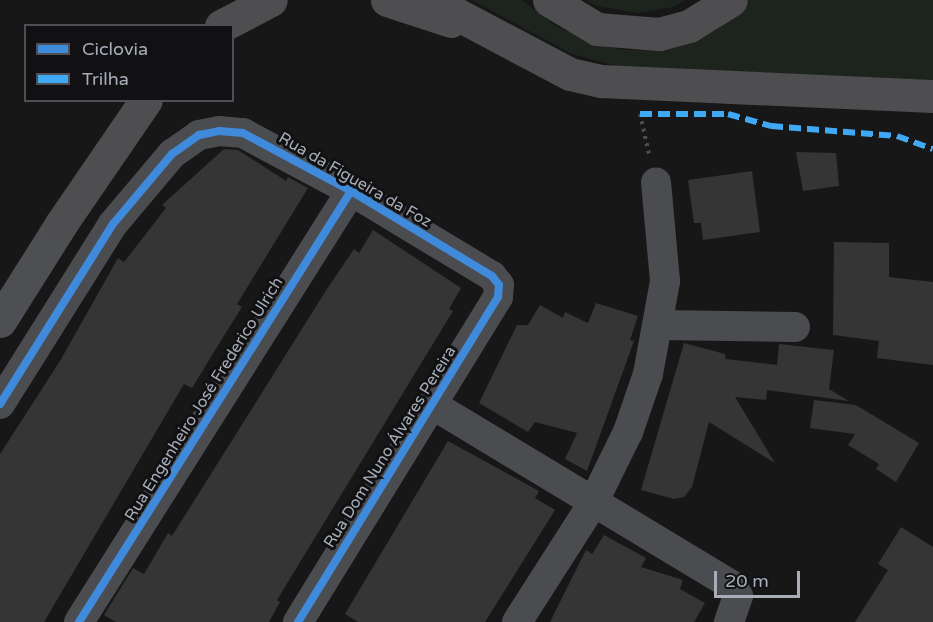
<!DOCTYPE html>
<meta charset="utf-8">
<style>
body{margin:0}
#map{position:relative;width:933px;height:622px;overflow:hidden;background:#171717;font-family:"Varela Round",sans-serif}
div>[style]{position:absolute}
[style*='--x']{left:calc(var(--x)*1px);top:calc(var(--y)*1px);width:calc(var(--w)*1px);rotate:calc(var(--a)*1deg)}
.green>*{inset:0;background:#1d241e}
.building>*{inset:0;background:#353536}
.path>*{height:4px;margin-top:-2px;transform-origin:0;background:repeating-linear-gradient(90deg,#4d4e52 0 3px,transparent 0 7.5px)}
.minor>*{height:30px;margin:-15px;padding:0 15px;transform-origin:15px;border-radius:15px;background:#4b4c50}
.major>*{height:33px;margin:-16.5px;padding:0 16.5px;transform-origin:16.5px;border-radius:16.5px;background:#4d4f52}
.highway>*{height:33px;margin:-16.5px;padding:0 16.5px;transform-origin:16.5px;border-radius:16.5px;background:#4e4e51}
.quiet>*{height:6px;margin-top:-3px;transform-origin:0;background:repeating-linear-gradient(90deg,#3fa9f5 0 12px,transparent 0 18px)}
.cycleway>*{height:8px;margin:-4px;padding:0 4px;transform-origin:4px;border-radius:4px;background:#408adc}
span{translate:-50% -50%;white-space:nowrap;text-align:center;line-height:1.15;-webkit-text-stroke:6px #111113;paint-order:stroke}
.street-label{font-size:16px;color:#a8adb8}
.legend{position:absolute;left:24px;top:24px;width:210px;height:78px;box-sizing:border-box;background:#111113;border:2px solid #4d4f55;margin:0;padding:8px 10px;list-style:none;font-size:18px;color:#a8adb8}
.legend li{display:flex;align-items:center;gap:12px;height:30px}
.legend b{width:30px;border:2px solid #4d4f55}
.scale{position:absolute;left:714px;top:571px;width:86px;height:27px;box-sizing:border-box;border:3px solid #a8adb8;border-top:0;padding-left:8px;font-size:18px;line-height:21px;white-space:nowrap;color:#a8adb8;-webkit-text-stroke:4px #111113;paint-order:stroke}
</style>
<div id="map">
<div class="green">
<div style="clip-path:polygon(472px 0,522px 0,556px 26px,592px 42px,622px 50px,664px 49px,697px 41px,748px 0,933px 0,933px 80px,620px 67px,572px 54px)"></div>
<div style="clip-path:polygon(586px 0,685px 0,673px 7px,638px 13px,596px 6px)"></div>
</div>
<div class="building">
<div style="clip-path:polygon(224px 149px,238px 150px,286px 181px,288px 177px,308px 188px,237px 304px,242px 307px,225px 334px,192px 388px,184px 384px,44px 622px,0 622px,0 454px,60px 361px,118px 258px,124px 262px,166px 208px,162px 205px)"></div>
<div style="clip-path:polygon(796px 152px,836px 153px,839px 186px,803px 191px)"></div>
<div style="clip-path:polygon(752px 171px,760px 232px,703px 240px,701px 223px,694px 223px,688px 180px)"></div>
<div style="clip-path:polygon(373px 230px,461px 288px,449px 309px,453px 311px,277px 600px,280px 602px,269px 622px,116px 622px,104px 615px,133px 568px,144px 574px,168px 533px,172px 536px,327px 289px,354px 249px,359px 253px)"></div>
<div style="clip-path:polygon(834px 242px,889px 243px,889px 277px,933px 282px,933px 365px,877px 358px,879px 341px,833px 335px)"></div>
<div style="clip-path:polygon(596px 303px,638px 316px,630px 340px,634px 341px,587px 471px,565px 459px,577px 433px,535px 422px,528px 432px,479px 403px,517px 325px,528px 325px,540px 305px,563px 318px,565px 312px,588px 323px)"></div>
<div style="clip-path:polygon(684px 343px,725px 354px,726px 359px,777px 365px,779px 344px,834px 350px,829px 389px,849px 401px,767px 390px,766px 400px,735px 397px,775px 463px,709px 422px,692px 487px,684px 497px,674px 499px,641px 490px)"></div>
<div style="clip-path:polygon(814px 400px,856px 405px,919px 443px,896px 482px,876px 469px,879px 464px,848px 445px,855px 434px,810px 428px)"></div>
<div style="clip-path:polygon(448px 441px,539px 491px,535px 498px,555px 510px,485px 622px,358px 622px,345px 614px)"></div>
<div style="clip-path:polygon(901px 527px,933px 547px,933px 622px,855px 622px,888px 570px,878px 564px)"></div>
<div style="clip-path:polygon(604px 535px,646px 558px,641px 567px,683px 580px,680px 589px,705px 603px,694px 622px,550px 622px,586px 550px,592px 554px)"></div>
</div>
<div class="path">
<div style="--x:640;--y:114;--w:41;--a:77.3"></div>
</div>
<div class="minor">
<div style="--x:659;--y:325;--w:136;--a:0.8"></div>
<div style="--x:0;--y:404;--w:213;--a:-57.9"></div>
<div style="--x:113;--y:224;--w:92;--a:-49.9"></div>
<div style="--x:172;--y:154;--w:33;--a:-35"></div>
<div style="--x:199;--y:135;--w:20;--a:-11"></div>
<div style="--x:219;--y:131;--w:24;--a:5"></div>
<div style="--x:243;--y:133;--w:123;--a:28.2"></div>
<div style="--x:351;--y:191;--w:165;--a:31.1"></div>
<div style="--x:492;--y:276;--w:11;--a:52"></div>
<div style="--x:499;--y:285;--w:12;--a:95"></div>
<div style="--x:498;--y:297;--w:382;--a:121.6"></div>
<div style="--x:433;--y:405;--w:348;--a:31.1"></div>
<div style="--x:731;--y:585;--w:13;--a:58"></div>
<div style="--x:738;--y:596;--w:28;--a:109"></div>
<div style="--x:79;--y:622;--w:510;--a:-57.74"></div>
<div style="--x:517;--y:622;--w:141;--a:-57.4"></div>
<div style="--x:593;--y:503;--w:79;--a:-63.8"></div>
<div style="--x:628;--y:432;--w:61;--a:-71"></div>
<div style="--x:648;--y:374;--w:95;--a:-79.6"></div>
<div style="--x:665;--y:281;--w:99;--a:-95.2"></div>
</div>
<div class="major">
<div style="--x:0;--y:321;--w:115;--a:-57.8"></div>
</div>
<div class="highway">
<div style="--x:387;--y:0;--w:67;--a:18.2"></div>
<div style="--x:430;--y:0;--w:158;--a:27.9"></div>
<div style="--x:570;--y:74;--w:32;--a:13"></div>
<div style="--x:601;--y:81;--w:332;--a:2.6"></div>
<div style="--x:549;--y:0;--w:56;--a:31.1"></div>
<div style="--x:597;--y:29;--w:62;--a:4.6"></div>
<div style="--x:659;--y:34;--w:31;--a:-15"></div>
<div style="--x:689;--y:26;--w:49;--a:-31.8"></div>
<div style="--x:221;--y:26;--w:56;--a:-27.5"></div>
<div style="--x:61;--y:224;--w:150;--a:-55.6"></div>
</div>
<div class="quiet">
<div style="--x:640;--y:114;--w:88;--a:0"></div>
<div style="--x:728;--y:114;--w:45;--a:15.6"></div>
<div style="--x:771;--y:126;--w:126;--a:4.5"></div>
<div style="--x:897;--y:136;--w:38;--a:20"></div>
</div>
<div class="cycleway">
<div style="--x:0;--y:404;--w:213;--a:-57.9"></div>
<div style="--x:113;--y:224;--w:92;--a:-49.9"></div>
<div style="--x:172;--y:154;--w:33;--a:-35"></div>
<div style="--x:199;--y:135;--w:20;--a:-11"></div>
<div style="--x:219;--y:131;--w:24;--a:5"></div>
<div style="--x:243;--y:133;--w:123;--a:28.2"></div>
<div style="--x:351;--y:191;--w:165;--a:31.1"></div>
<div style="--x:492;--y:276;--w:11;--a:52"></div>
<div style="--x:499;--y:285;--w:12;--a:95"></div>
<div style="--x:498;--y:297;--w:382;--a:121.6"></div>
<div style="--x:79;--y:622;--w:510;--a:-57.74"></div>
</div>
<div class="street-label">
<span style="left:355px;top:180px;rotate:30deg">Rua da Figueira da Foz</span>
<span style="left:204px;top:399px;rotate:-58deg">Rua Engenheiro José Frederico Ulrich</span>
<span style="left:390px;top:447px;rotate:-58deg">Rua Dom Nuno Álvares Pereira</span>
</div>
<ul class="legend">
<li><b style="height:8px;background:#408adc"></b>Ciclovia</li>
<li><b style="height:8px;background:#3fa9f5"></b>Trilha</li>
</ul>
<div class="scale">20 m</div>
</div>
